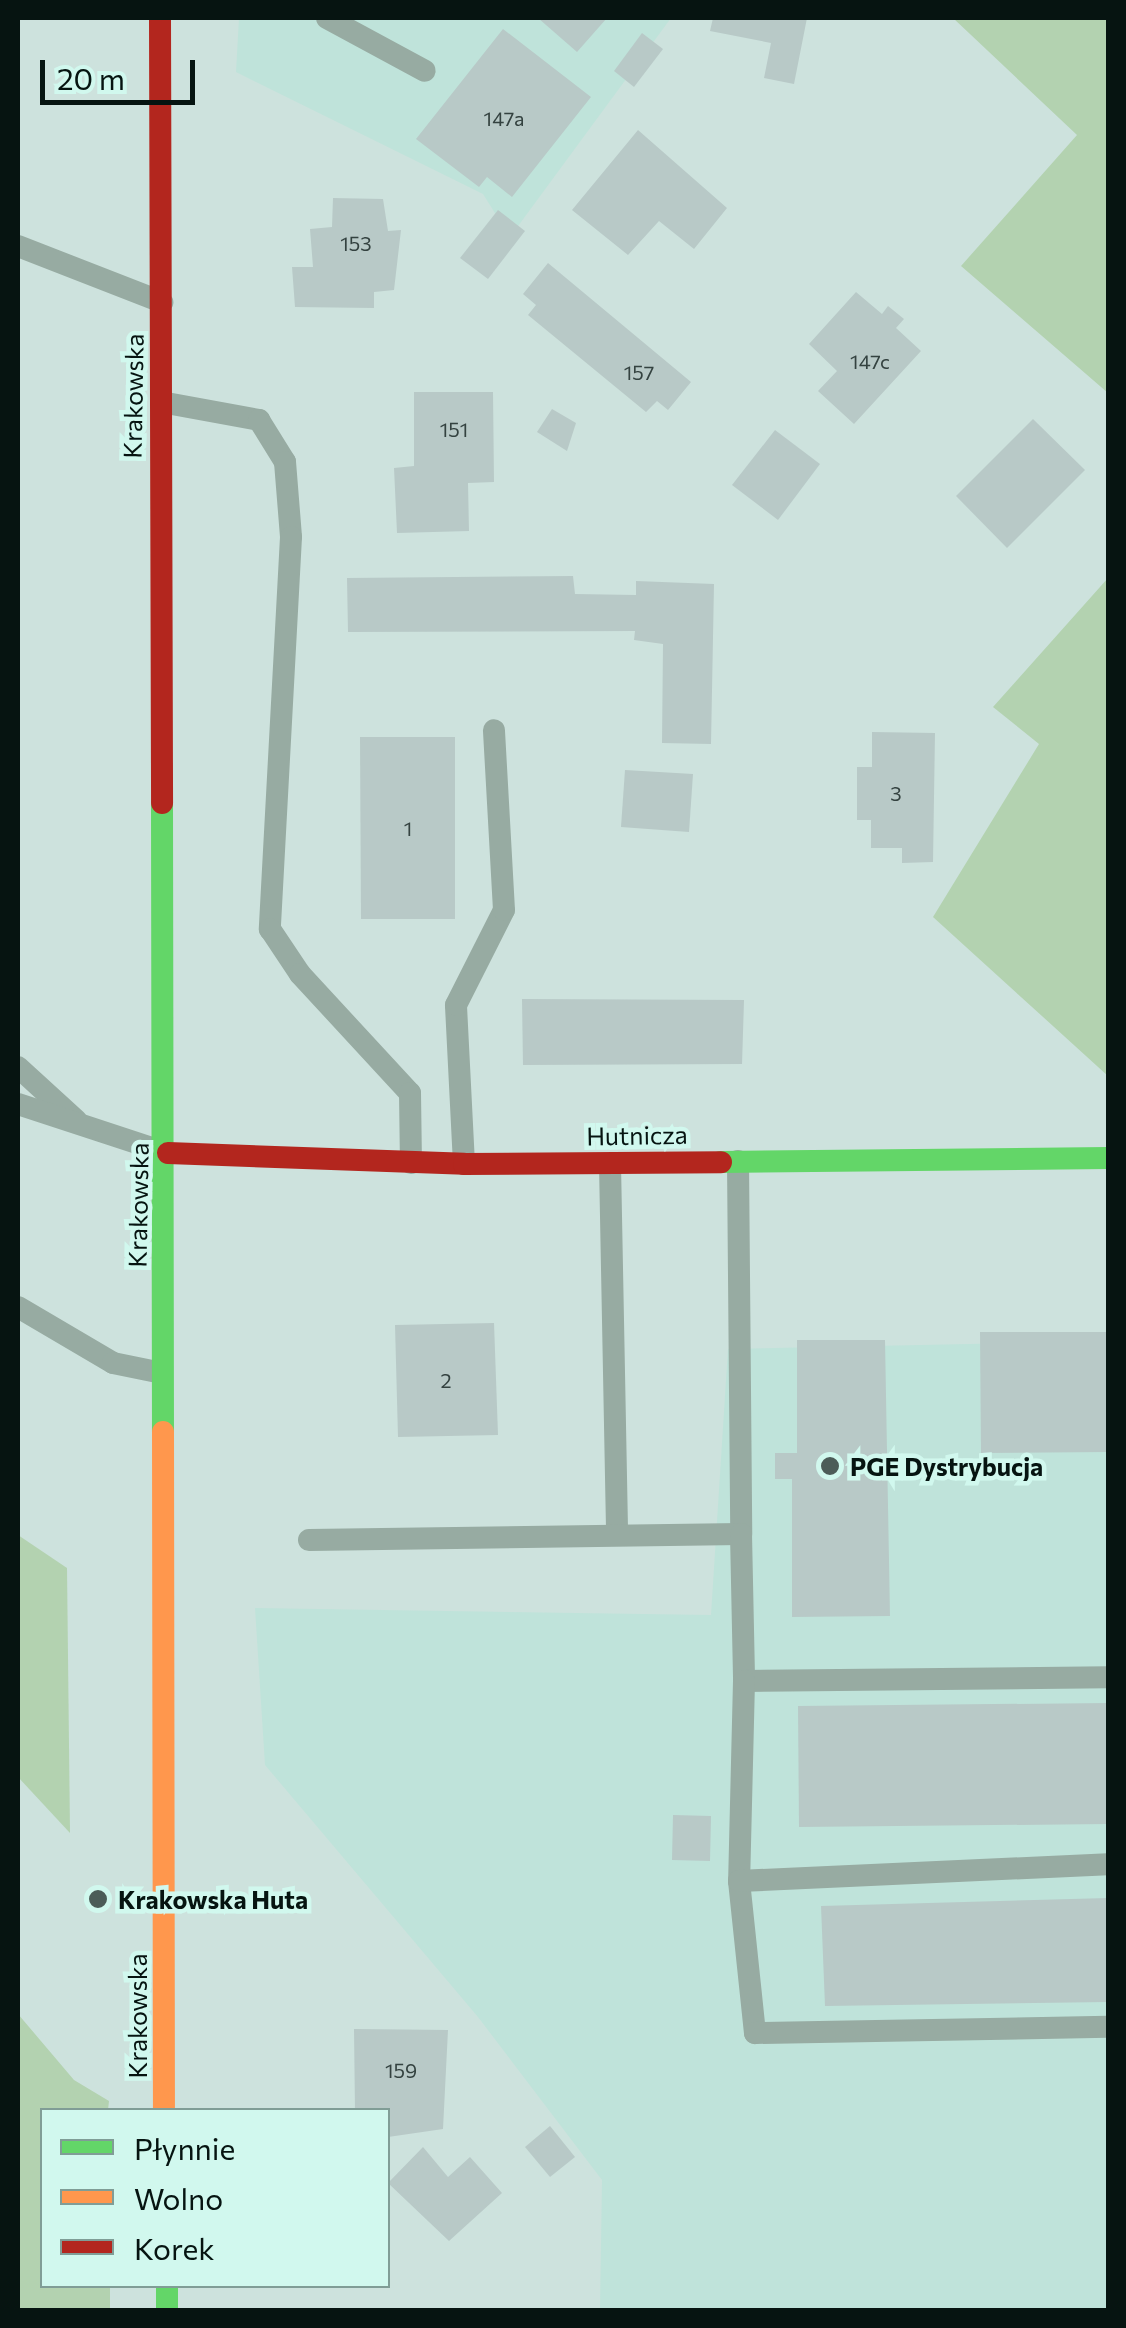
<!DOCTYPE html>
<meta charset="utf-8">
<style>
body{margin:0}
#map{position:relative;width:1126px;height:2328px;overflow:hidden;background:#cde2dd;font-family:Commissioner,sans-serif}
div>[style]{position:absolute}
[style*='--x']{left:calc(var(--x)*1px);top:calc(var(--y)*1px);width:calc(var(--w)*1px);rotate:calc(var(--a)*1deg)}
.built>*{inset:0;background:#bfe3da}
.green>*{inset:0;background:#b3d2b0}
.building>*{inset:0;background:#b8c9c7}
.lane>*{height:22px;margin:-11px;padding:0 11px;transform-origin:11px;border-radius:11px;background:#97aba2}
.fast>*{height:22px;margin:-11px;padding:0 11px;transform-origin:11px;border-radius:11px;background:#63d668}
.slow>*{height:22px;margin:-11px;padding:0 11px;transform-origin:11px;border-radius:11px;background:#ff974d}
.jam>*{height:22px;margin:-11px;padding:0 11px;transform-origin:11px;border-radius:11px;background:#b3261e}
.dots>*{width:28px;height:28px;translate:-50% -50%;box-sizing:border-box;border:5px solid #d1f8ee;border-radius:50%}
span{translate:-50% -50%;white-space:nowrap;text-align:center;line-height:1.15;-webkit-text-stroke:9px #d1f8ee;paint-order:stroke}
.number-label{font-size:20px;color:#344240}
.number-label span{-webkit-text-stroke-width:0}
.street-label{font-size:25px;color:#061411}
.poi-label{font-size:25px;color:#061411;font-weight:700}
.left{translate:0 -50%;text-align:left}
.frame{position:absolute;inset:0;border:20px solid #061411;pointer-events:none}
.legend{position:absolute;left:40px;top:2108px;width:350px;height:180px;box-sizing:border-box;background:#d1f8ee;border:2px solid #809d96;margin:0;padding:12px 18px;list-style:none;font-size:30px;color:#061411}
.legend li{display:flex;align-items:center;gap:20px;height:50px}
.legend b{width:50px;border:2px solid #809d96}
.scale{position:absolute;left:40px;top:60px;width:155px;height:45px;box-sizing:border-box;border:5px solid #061411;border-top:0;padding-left:12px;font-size:30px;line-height:35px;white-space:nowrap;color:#061411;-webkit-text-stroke:8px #d1f8ee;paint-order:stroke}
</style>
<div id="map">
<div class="built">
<div style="clip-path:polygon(239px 18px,671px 18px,510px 237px,483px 194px,236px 72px)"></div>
<div style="clip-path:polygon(1108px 1341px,1108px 2310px,600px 2310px,602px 2180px,478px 2017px,265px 1765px,255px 1608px,711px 1615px,728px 1349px)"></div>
</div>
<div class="green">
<div style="clip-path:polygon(953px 18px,1108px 18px,1108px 393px,961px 266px,1077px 135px)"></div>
<div style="clip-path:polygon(1108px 578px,1108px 1076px,933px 917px,1039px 744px,993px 707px)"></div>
<div style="clip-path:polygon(18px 1535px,67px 1568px,70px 1833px,18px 1777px)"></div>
<div style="clip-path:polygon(18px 2014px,74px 2080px,109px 2101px,108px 2110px,42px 2110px,42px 2286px,110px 2286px,110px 2310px,18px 2310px)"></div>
</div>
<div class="building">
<div style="clip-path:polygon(538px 18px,607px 18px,577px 52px)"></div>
<div style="clip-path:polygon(713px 18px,807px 18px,794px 84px,764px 78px,771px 43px,710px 31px)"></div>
<div style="clip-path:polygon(503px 29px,591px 97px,512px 197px,487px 177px,479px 187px,416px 139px)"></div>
<div style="clip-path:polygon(642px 33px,663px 49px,634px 87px,614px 71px)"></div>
<div style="clip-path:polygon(638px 130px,727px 208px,694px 249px,659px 221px,628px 255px,572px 210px)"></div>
<div style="clip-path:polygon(333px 198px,383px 199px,388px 231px,401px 230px,394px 290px,374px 292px,374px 308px,295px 307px,292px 267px,313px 267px,310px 229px,332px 227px)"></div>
<div style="clip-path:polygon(498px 210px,525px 231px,488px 279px,460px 258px)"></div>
<div style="clip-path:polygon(548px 263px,691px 382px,668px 410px,657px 401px,646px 412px,528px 315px,536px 305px,523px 294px)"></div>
<div style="clip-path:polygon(856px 292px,882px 314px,888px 306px,904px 319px,896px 328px,921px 351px,854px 424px,818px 391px,837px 371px,809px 344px)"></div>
<div style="clip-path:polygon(414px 392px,493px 392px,494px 482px,468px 483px,469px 531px,397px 533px,394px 468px,414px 466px)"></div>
<div style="clip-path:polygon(552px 409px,576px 423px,567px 451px,537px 432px)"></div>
<div style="clip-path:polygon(1033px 419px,1085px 470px,1007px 548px,956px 496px)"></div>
<div style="clip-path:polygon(775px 430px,820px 464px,778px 520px,732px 485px)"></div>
<div style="clip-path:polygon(573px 576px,575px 594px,636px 595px,636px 581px,714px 584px,711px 744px,662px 743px,663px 644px,634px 640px,635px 631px,348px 632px,347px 578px)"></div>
<div style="clip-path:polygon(872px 732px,935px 733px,933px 862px,902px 863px,902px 848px,871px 848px,871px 820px,857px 820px,857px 767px,872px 767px)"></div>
<div style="clip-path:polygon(360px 737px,455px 737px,455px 919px,361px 919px)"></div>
<div style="clip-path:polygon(625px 770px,693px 774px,689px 832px,621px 827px)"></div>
<div style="clip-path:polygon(522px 999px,744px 1000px,742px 1064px,523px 1065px)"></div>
<div style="clip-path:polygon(494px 1323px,498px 1435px,398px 1437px,395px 1325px)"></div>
<div style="clip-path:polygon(980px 1332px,1108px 1332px,1108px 1452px,981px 1453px)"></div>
<div style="clip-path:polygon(797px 1340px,885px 1340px,890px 1616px,792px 1617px,792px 1479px,775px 1479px,775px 1453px,797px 1453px)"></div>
<div style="clip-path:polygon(1108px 1703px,1108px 1824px,799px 1827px,798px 1706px)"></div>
<div style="clip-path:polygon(673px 1815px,711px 1816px,710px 1861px,672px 1860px)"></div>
<div style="clip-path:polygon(1108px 1898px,1108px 2002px,825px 2006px,821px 1906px)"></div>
<div style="clip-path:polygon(354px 2029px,448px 2030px,443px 2129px,388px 2137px,388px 2110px,355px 2110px)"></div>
<div style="clip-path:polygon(550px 2126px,575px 2157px,550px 2177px,525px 2147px)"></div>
<div style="clip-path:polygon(423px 2147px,448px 2177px,470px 2157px,502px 2193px,449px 2241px,388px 2183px)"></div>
</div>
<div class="lane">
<div style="--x:327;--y:18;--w:111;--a:28.4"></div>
<div style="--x:18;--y:246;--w:155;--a:21.3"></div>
<div style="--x:161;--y:402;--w:100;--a:10.4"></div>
<div style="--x:259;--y:420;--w:49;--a:58.2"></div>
<div style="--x:285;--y:462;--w:75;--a:85.4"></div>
<div style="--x:291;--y:537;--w:393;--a:93.1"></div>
<div style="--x:270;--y:929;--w:54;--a:56.3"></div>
<div style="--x:300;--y:974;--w:162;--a:47.3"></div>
<div style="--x:410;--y:1093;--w:70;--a:89.2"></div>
<div style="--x:18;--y:1067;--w:79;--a:42.4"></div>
<div style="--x:18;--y:1104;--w:151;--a:18.2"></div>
<div style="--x:738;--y:1161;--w:373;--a:89.5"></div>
<div style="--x:464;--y:1164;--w:159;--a:-92.9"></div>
<div style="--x:456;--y:1005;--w:106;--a:-63.2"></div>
<div style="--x:504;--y:910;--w:180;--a:-93.2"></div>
<div style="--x:610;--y:1164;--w:371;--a:88.9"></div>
<div style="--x:18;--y:1307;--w:110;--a:30.5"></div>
<div style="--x:113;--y:1363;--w:50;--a:11.5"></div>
<div style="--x:309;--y:1540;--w:432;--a:-0.8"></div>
<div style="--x:741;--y:1534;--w:147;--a:88.8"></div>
<div style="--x:744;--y:1681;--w:364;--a:-0.6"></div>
<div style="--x:744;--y:1681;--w:200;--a:91.4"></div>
<div style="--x:739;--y:1881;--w:153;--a:84"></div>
<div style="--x:755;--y:2033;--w:353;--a:-1"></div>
<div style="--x:739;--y:1881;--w:369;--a:-2.6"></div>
</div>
<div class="fast">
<div style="--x:162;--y:803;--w:629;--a:89.91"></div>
<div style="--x:721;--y:1162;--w:387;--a:-0.6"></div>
<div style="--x:167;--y:2286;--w:24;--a:90"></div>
</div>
<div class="slow">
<div style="--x:163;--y:1432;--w:678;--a:89.92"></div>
</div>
<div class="jam">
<div style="--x:160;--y:18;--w:785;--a:89.85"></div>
<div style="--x:168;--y:1153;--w:296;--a:2.1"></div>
<div style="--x:464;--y:1164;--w:257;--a:-0.4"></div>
</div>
<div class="dots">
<div style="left:830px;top:1466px;background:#4c5c58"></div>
<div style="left:98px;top:1899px;background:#4c5c58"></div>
</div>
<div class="number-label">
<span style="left:504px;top:118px">147a</span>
<span style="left:356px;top:243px">153</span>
<span style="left:870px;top:361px">147c</span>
<span style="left:639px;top:372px">157</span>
<span style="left:454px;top:429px">151</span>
<span style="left:896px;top:793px">3</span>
<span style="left:408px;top:828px">1</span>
<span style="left:446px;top:1380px">2</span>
<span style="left:401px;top:2070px">159</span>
</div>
<div class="street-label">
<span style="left:133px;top:396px;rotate:-89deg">Krakowska</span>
<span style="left:637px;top:1135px;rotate:-1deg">Hutnicza</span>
<span style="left:138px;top:1205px;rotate:-89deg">Krakowska</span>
<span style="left:137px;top:2016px;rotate:-90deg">Krakowska</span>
</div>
<div class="poi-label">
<span class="left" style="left:850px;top:1466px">PGE Dystrybucja</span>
<span class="left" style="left:118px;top:1899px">Krakowska Huta</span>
</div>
<div class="frame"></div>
<ul class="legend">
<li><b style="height:12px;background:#63d668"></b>Płynnie</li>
<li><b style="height:12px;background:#ff974d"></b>Wolno</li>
<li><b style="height:12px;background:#b3261e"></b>Korek</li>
</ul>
<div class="scale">20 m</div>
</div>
